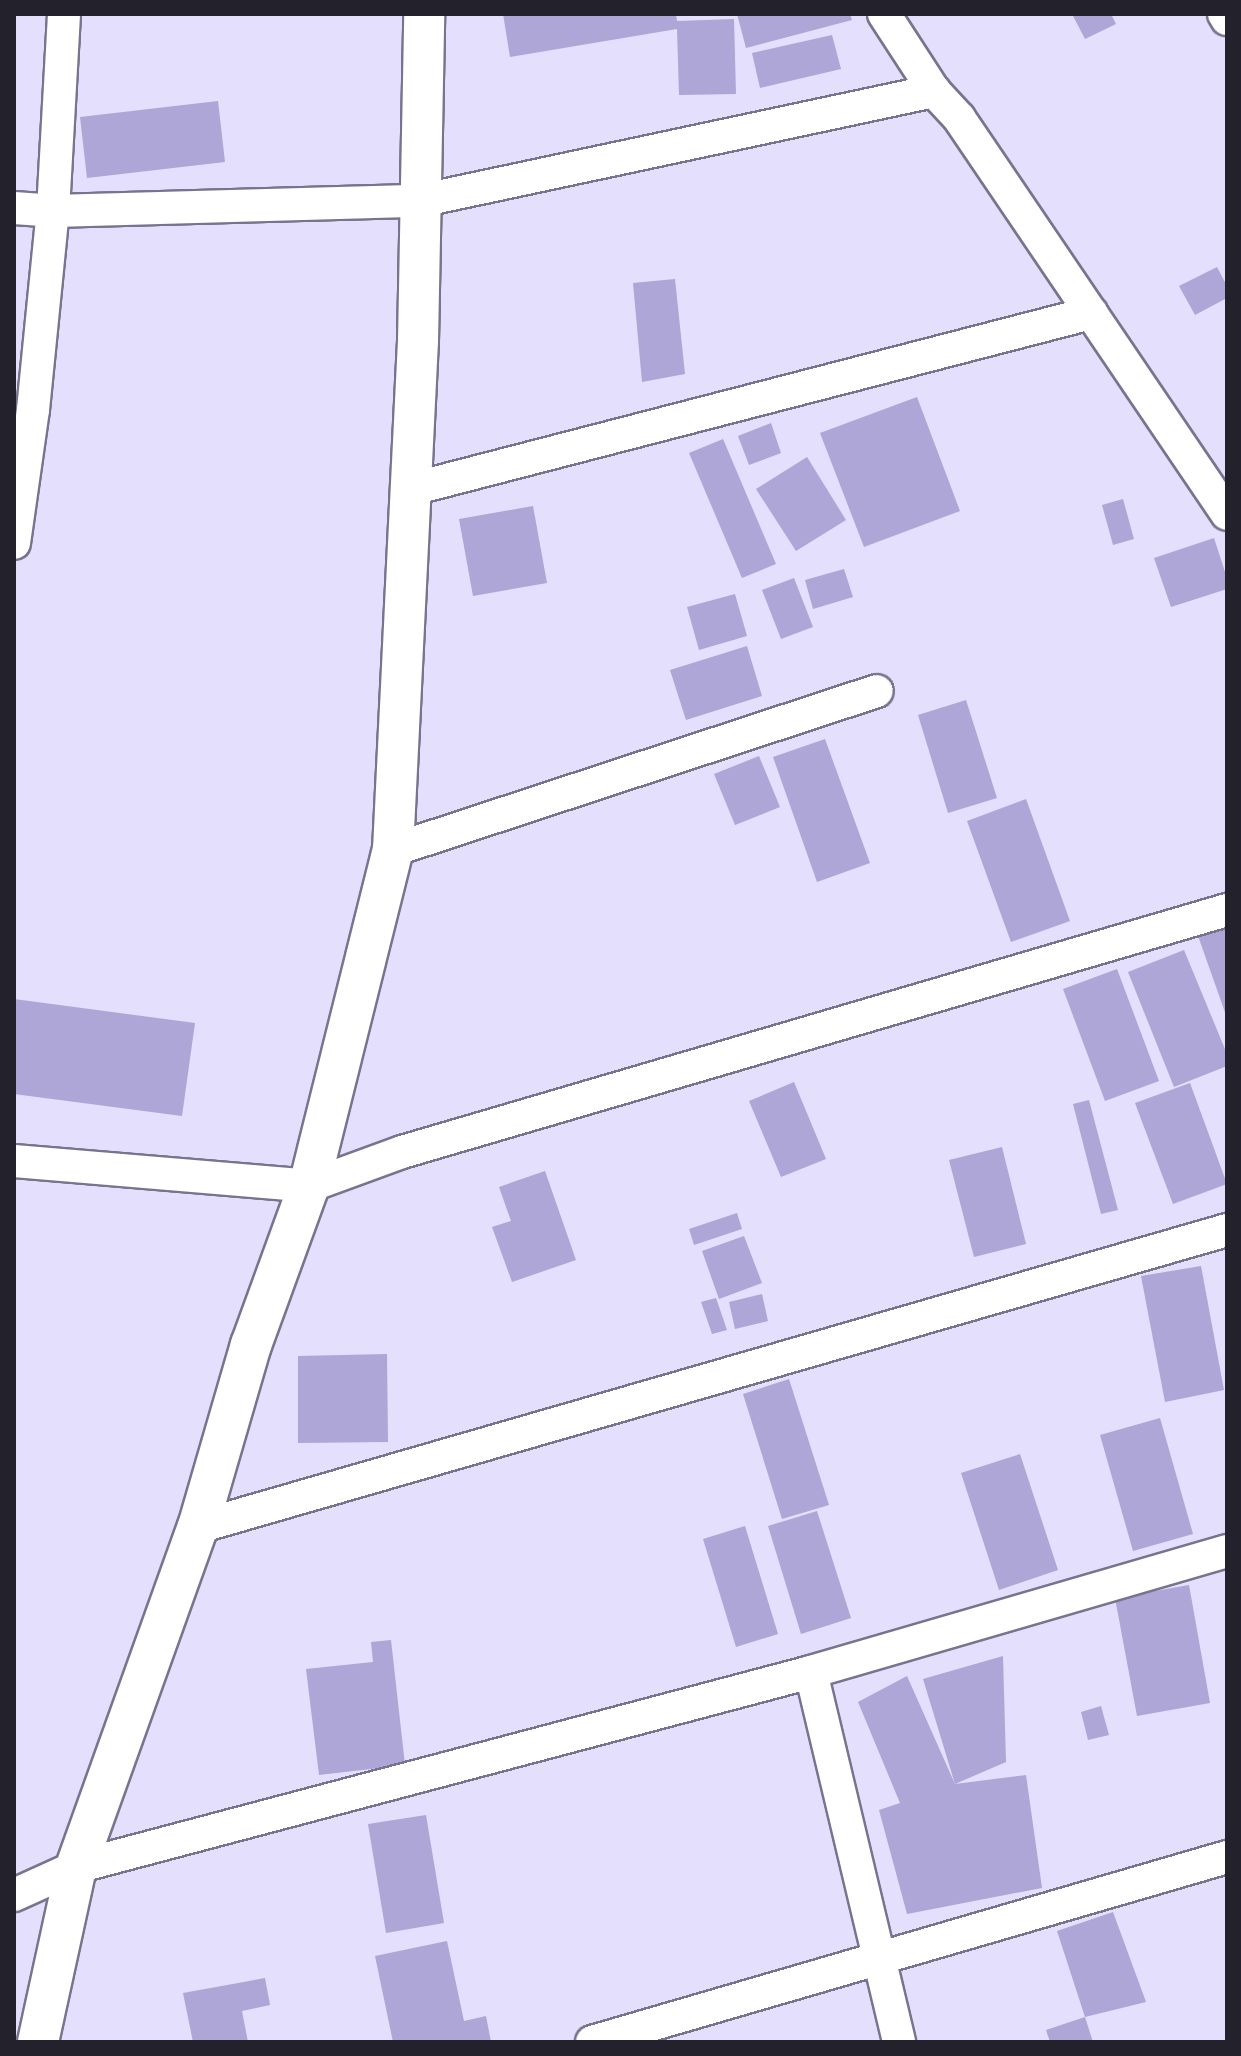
<!DOCTYPE html>
<style>
body{margin:0}
#map{position:relative;width:1241px;height:2056px;overflow:hidden;background:#e3dffd;font-family:"Asap Condensed",sans-serif}
div>[style]{position:absolute}
[style*='--x']{left:calc(var(--x)*1px);top:calc(var(--y)*1px);width:calc(var(--w)*1px);rotate:calc(var(--a)*1deg)}
.building>*{inset:0;background:#ada6d6}
.roads{filter:drop-shadow(2px 0 #78748e) drop-shadow(-2px 0 #78748e) drop-shadow(0 2px #78748e) drop-shadow(0 -2px #78748e)}
.minor>*{height:32px;margin:-16px;padding:0 16px;transform-origin:16px;border-radius:16px;background:#fff}
.tertiary>*{height:40px;margin:-20px;padding:0 20px;transform-origin:20px;border-radius:20px;background:#fff}
span{translate:-50% -50%;white-space:nowrap;text-align:center;line-height:1.15;-webkit-text-stroke:8px #e3dffd;paint-order:stroke}
.frame{position:absolute;inset:0;border:16px solid #23212c;pointer-events:none}
</style>
<div id="map">
<div class="building">
<div style="clip-path:polygon(503px 14px,676px 14px,677px 21px,734px 19px,736px 94px,679px 95px,677px 29px,510px 57px)"></div>
<div style="clip-path:polygon(737px 14px,850px 14px,852px 20px,746px 48px)"></div>
<div style="clip-path:polygon(1072px 14px,1111px 14px,1116px 24px,1085px 39px)"></div>
<div style="clip-path:polygon(832px 35px,841px 69px,760px 88px,752px 53px)"></div>
<div style="clip-path:polygon(218px 101px,225px 162px,87px 178px,80px 117px)"></div>
<div style="clip-path:polygon(1217px 267px,1227px 286px,1227px 298px,1195px 315px,1179px 286px)"></div>
<div style="clip-path:polygon(675px 279px,685px 374px,642px 382px,633px 283px)"></div>
<div style="clip-path:polygon(917px 397px,960px 511px,864px 547px,820px 433px)"></div>
<div style="clip-path:polygon(771px 423px,781px 453px,749px 465px,738px 436px)"></div>
<div style="clip-path:polygon(723px 439px,776px 564px,742px 578px,689px 453px)"></div>
<div style="clip-path:polygon(807px 457px,846px 520px,796px 551px,756px 489px)"></div>
<div style="clip-path:polygon(1123px 499px,1134px 539px,1113px 545px,1102px 505px)"></div>
<div style="clip-path:polygon(533px 506px,547px 583px,473px 596px,459px 519px)"></div>
<div style="clip-path:polygon(1214px 538px,1227px 578px,1227px 589px,1171px 607px,1154px 558px)"></div>
<div style="clip-path:polygon(844px 569px,853px 597px,813px 609px,805px 580px)"></div>
<div style="clip-path:polygon(794px 578px,813px 627px,781px 639px,762px 590px)"></div>
<div style="clip-path:polygon(735px 594px,747px 636px,699px 650px,687px 607px)"></div>
<div style="clip-path:polygon(747px 646px,762px 696px,686px 720px,670px 670px)"></div>
<div style="clip-path:polygon(966px 700px,997px 798px,948px 813px,918px 715px)"></div>
<div style="clip-path:polygon(825px 739px,870px 863px,817px 882px,773px 757px)"></div>
<div style="clip-path:polygon(759px 756px,780px 807px,735px 825px,714px 774px)"></div>
<div style="clip-path:polygon(1026px 799px,1070px 921px,1011px 942px,967px 821px)"></div>
<div style="clip-path:polygon(1227px 923px,1227px 1018px,1197px 933px)"></div>
<div style="clip-path:polygon(1184px 950px,1227px 1054px,1227px 1066px,1174px 1087px,1128px 972px)"></div>
<div style="clip-path:polygon(1117px 969px,1159px 1081px,1105px 1101px,1063px 989px)"></div>
<div style="clip-path:polygon(14px 999px,195px 1023px,182px 1116px,14px 1094px)"></div>
<div style="clip-path:polygon(794px 1082px,826px 1159px,781px 1177px,749px 1101px)"></div>
<div style="clip-path:polygon(1190px 1083px,1227px 1184px,1173px 1204px,1135px 1103px)"></div>
<div style="clip-path:polygon(1089px 1100px,1118px 1210px,1101px 1214px,1073px 1104px)"></div>
<div style="clip-path:polygon(1002px 1147px,1026px 1244px,974px 1257px,949px 1160px)"></div>
<div style="clip-path:polygon(545px 1171px,576px 1260px,512px 1282px,492px 1227px,511px 1221px,499px 1187px)"></div>
<div style="clip-path:polygon(737px 1213px,742px 1229px,694px 1245px,689px 1229px)"></div>
<div style="clip-path:polygon(744px 1236px,762px 1283px,719px 1299px,702px 1251px)"></div>
<div style="clip-path:polygon(1201px 1266px,1224px 1390px,1165px 1402px,1141px 1276px)"></div>
<div style="clip-path:polygon(762px 1294px,768px 1321px,735px 1329px,729px 1302px)"></div>
<div style="clip-path:polygon(716px 1298px,727px 1330px,712px 1334px,701px 1302px)"></div>
<div style="clip-path:polygon(387px 1354px,388px 1442px,298px 1443px,298px 1356px)"></div>
<div style="clip-path:polygon(789px 1379px,829px 1505px,782px 1519px,743px 1394px)"></div>
<div style="clip-path:polygon(1160px 1418px,1193px 1534px,1133px 1551px,1100px 1435px)"></div>
<div style="clip-path:polygon(1020px 1454px,1058px 1570px,999px 1590px,961px 1473px)"></div>
<div style="clip-path:polygon(817px 1511px,851px 1618px,801px 1634px,768px 1526px)"></div>
<div style="clip-path:polygon(745px 1526px,778px 1634px,736px 1647px,703px 1539px)"></div>
<div style="clip-path:polygon(1189px 1585px,1210px 1703px,1137px 1716px,1115px 1598px)"></div>
<div style="clip-path:polygon(391px 1640px,405px 1765px,319px 1775px,306px 1669px,373px 1662px,371px 1642px)"></div>
<div style="clip-path:polygon(1003px 1656px,1006px 1762px,955px 1784px,1026px 1775px,1042px 1888px,907px 1914px,879px 1810px,900px 1803px,858px 1702px,907px 1676px,955px 1784px,923px 1679px)"></div>
<div style="clip-path:polygon(1101px 1706px,1109px 1735px,1088px 1740px,1081px 1712px)"></div>
<div style="clip-path:polygon(426px 1815px,444px 1923px,386px 1933px,368px 1824px)"></div>
<div style="clip-path:polygon(1113px 1912px,1146px 2002px,1085px 2017px,1093px 2042px,1050px 2042px,1046px 2030px,1085px 2017px,1057px 1931px)"></div>
<div style="clip-path:polygon(447px 1941px,464px 2021px,486px 2016px,491px 2042px,393px 2042px,375px 1956px)"></div>
<div style="clip-path:polygon(265px 1978px,270px 2005px,242px 2011px,248px 2042px,193px 2042px,183px 1993px)"></div>
</div>
<div class="roads">
<div class="minor">
<div style="--x:884;--y:14;--w:92;--a:57"></div>
<div style="--x:934;--y:91;--w:37;--a:47"></div>
<div style="--x:959;--y:118;--w:478;--a:55.9"></div>
<div style="--x:1224;--y:14;--w:6;--a:59"></div>
<div style="--x:14;--y:208;--w:39;--a:4"></div>
<div style="--x:53;--y:211;--w:366;--a:-1.6"></div>
<div style="--x:419;--y:201;--w:527;--a:-12.06"></div>
<div style="--x:408;--y:490;--w:706;--a:-14.53"></div>
<div style="--x:14;--y:543;--w:134;--a:-81.9"></div>
<div style="--x:33;--y:410;--w:200;--a:-84.3"></div>
<div style="--x:53;--y:211;--w:197;--a:-86.8"></div>
<div style="--x:393;--y:850;--w:509;--a:-18.19"></div>
<div style="--x:14;--y:1161;--w:296;--a:4.8"></div>
<div style="--x:309;--y:1186;--w:99;--a:-20.1"></div>
<div style="--x:402;--y:1152;--w:860;--a:-16.35"></div>
<div style="--x:198;--y:1527;--w:1071;--a:-16.1"></div>
<div style="--x:811;--y:1672;--w:380;--a:76.6"></div>
<div style="--x:14;--y:1895;--w:68;--a:-24.3"></div>
<div style="--x:76;--y:1867;--w:760;--a:-14.86"></div>
<div style="--x:811;--y:1672;--w:433;--a:-16.2"></div>
<div style="--x:592;--y:2042;--w:661;--a:-16.24"></div>
</div>
<div class="tertiary">
<div style="--x:38;--y:2042;--w:179;--a:-77.7"></div>
<div style="--x:76;--y:1867;--w:361;--a:-70.3"></div>
<div style="--x:198;--y:1527;--w:190;--a:-73.8"></div>
<div style="--x:251;--y:1345;--w:169;--a:-70"></div>
<div style="--x:309;--y:1186;--w:346;--a:-76"></div>
<div style="--x:393;--y:850;--w:510;--a:-87.19"></div>
<div style="--x:418;--y:341;--w:327;--a:-88.9"></div>
</div>
</div>
<div class="frame"></div>
</div>
